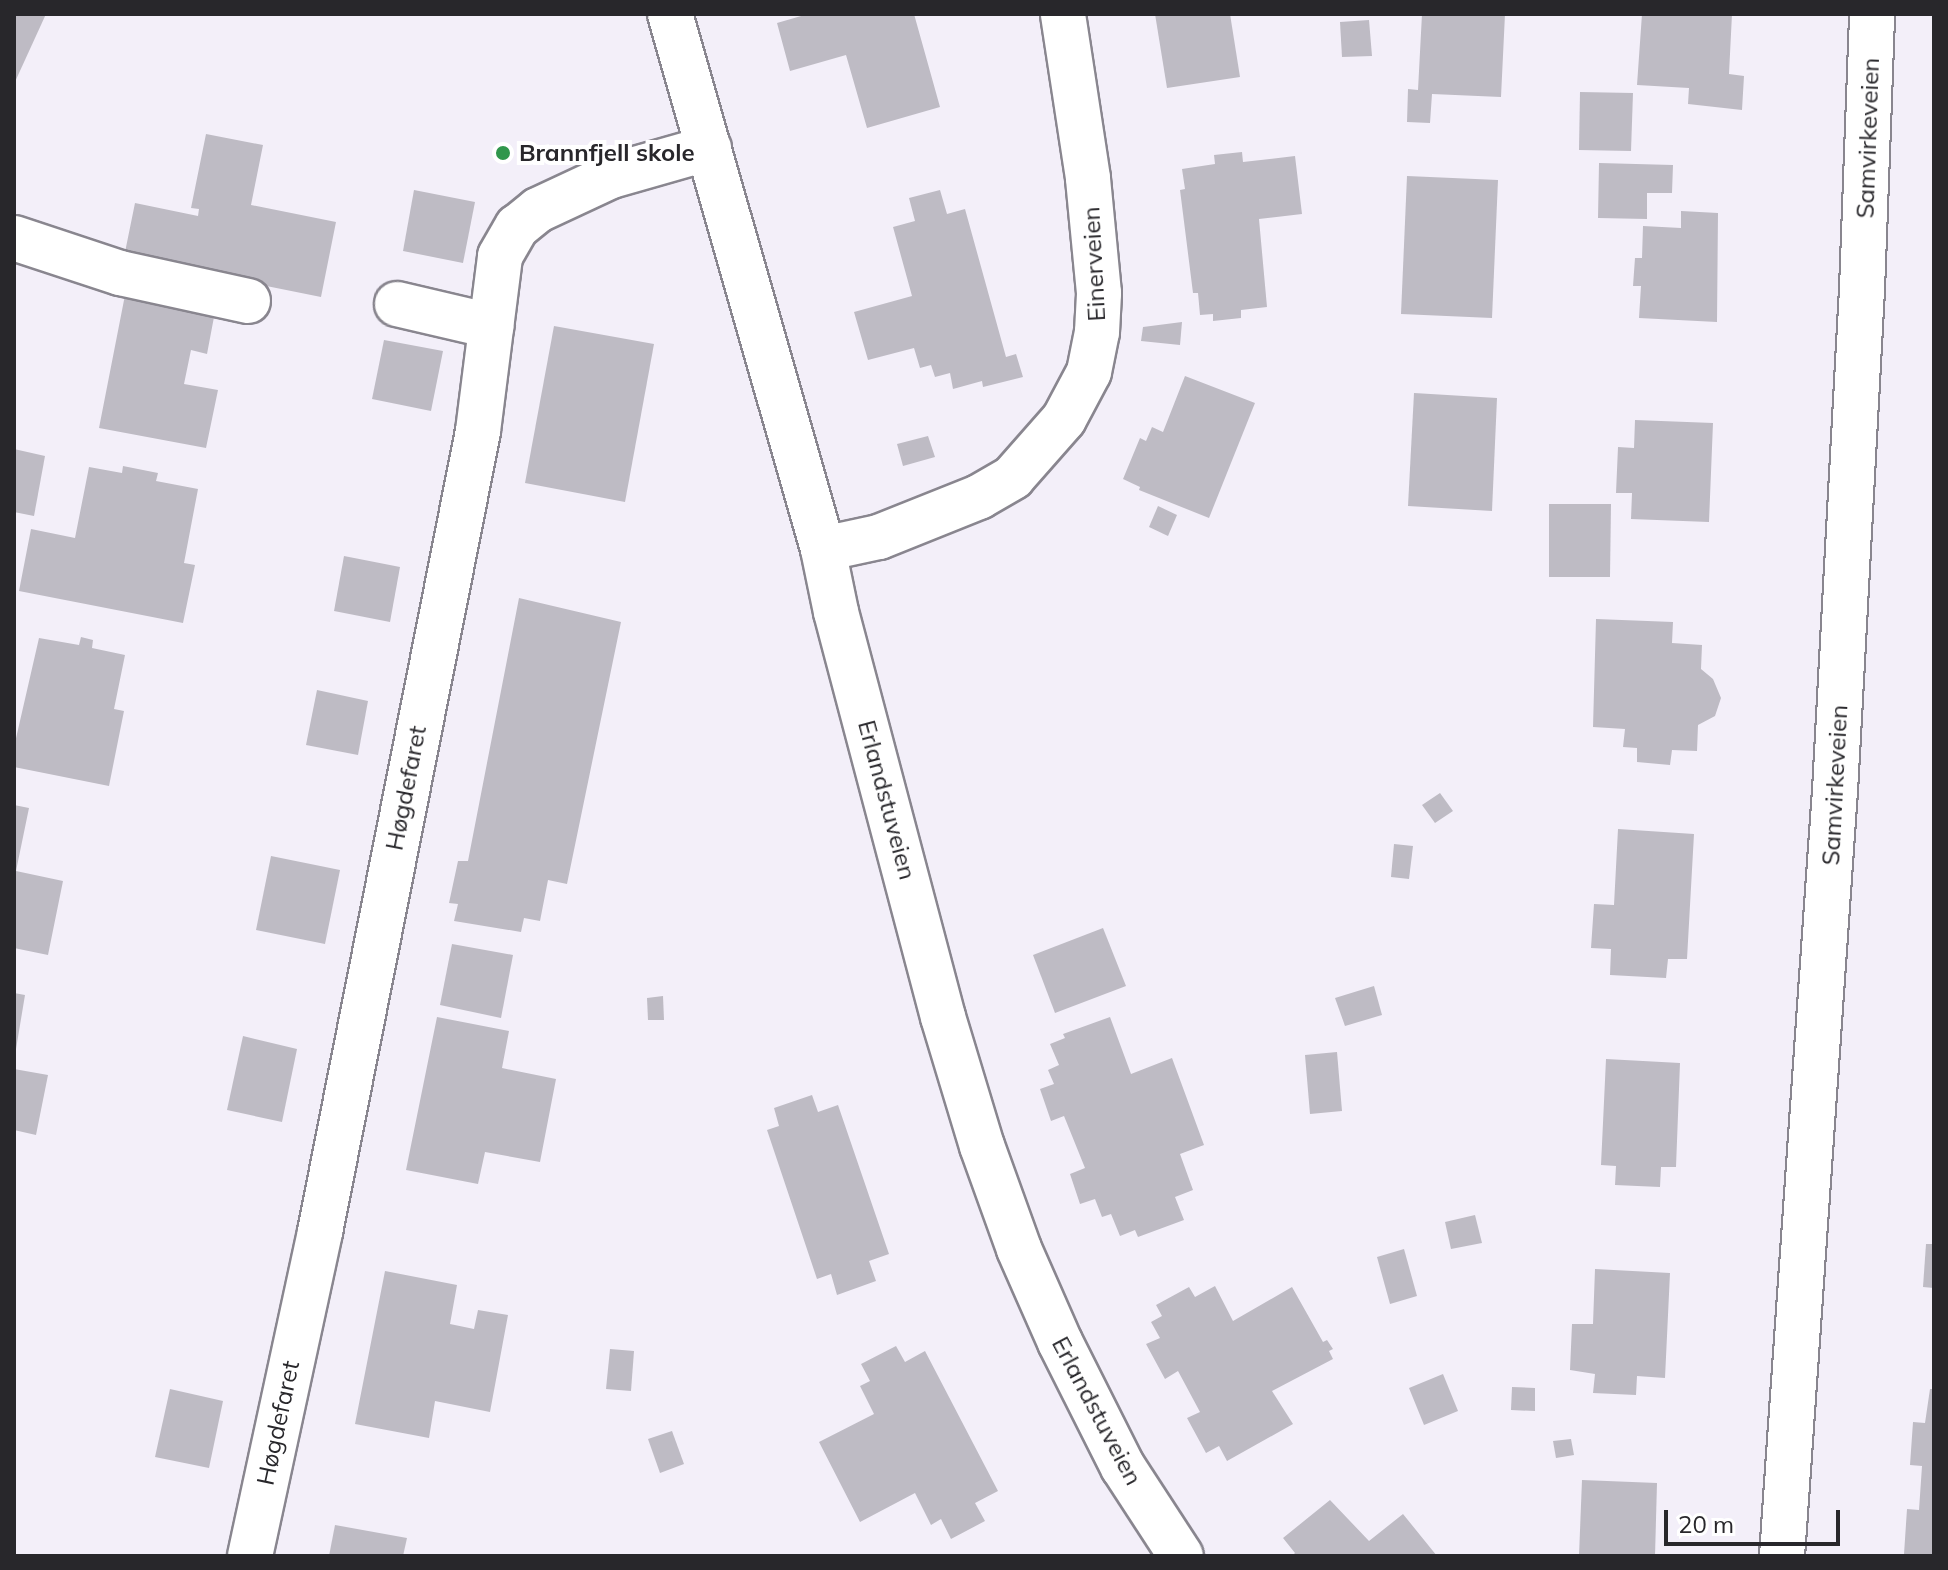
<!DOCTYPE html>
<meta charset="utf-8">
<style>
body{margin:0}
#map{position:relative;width:1948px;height:1570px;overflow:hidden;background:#f3eff9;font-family:Mulish,sans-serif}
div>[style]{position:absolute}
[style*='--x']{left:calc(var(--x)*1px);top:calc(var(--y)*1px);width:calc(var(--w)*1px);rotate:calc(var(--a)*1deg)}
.building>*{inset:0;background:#bebbc4}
.roads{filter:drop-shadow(2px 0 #89868f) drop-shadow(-2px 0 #89868f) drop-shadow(0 2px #89868f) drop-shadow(0 -2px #89868f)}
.minor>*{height:44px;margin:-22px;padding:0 22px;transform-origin:22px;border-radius:22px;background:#fff}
.dots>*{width:22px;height:22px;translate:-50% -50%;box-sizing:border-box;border:4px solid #fff;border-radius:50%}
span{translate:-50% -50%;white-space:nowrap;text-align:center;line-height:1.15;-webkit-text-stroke:8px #fff;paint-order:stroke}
.street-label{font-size:24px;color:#28272b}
.poi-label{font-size:24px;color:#28272b;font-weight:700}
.left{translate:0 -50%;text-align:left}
.frame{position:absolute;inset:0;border:16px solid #28272b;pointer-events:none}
.scale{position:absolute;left:1664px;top:1510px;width:176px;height:36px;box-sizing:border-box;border:4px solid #28272b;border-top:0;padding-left:10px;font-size:24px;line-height:28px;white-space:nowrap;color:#28272b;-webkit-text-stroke:6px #fff;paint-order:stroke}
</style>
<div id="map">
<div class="building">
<div style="clip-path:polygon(14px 14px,46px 14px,14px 84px)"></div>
<div style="clip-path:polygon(808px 14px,914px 14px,940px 107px,867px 128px,846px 55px,790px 71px,777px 23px)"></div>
<div style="clip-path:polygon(1155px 14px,1230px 14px,1240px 77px,1167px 88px)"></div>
<div style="clip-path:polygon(1422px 14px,1505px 14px,1501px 97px,1432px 94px,1430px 123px,1407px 122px,1408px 89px,1418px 90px)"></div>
<div style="clip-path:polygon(1642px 14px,1732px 14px,1729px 74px,1744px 76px,1742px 110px,1688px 104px,1689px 88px,1637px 85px)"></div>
<div style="clip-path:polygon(1369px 20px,1372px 56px,1342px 57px,1340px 22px)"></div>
<div style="clip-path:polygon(1580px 92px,1633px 93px,1631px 151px,1579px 150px)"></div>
<div style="clip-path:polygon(206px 134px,263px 145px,251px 205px,336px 222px,321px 297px,191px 271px,123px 262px,135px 203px,198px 216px,199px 209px,191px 208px)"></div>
<div style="clip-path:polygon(1242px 152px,1243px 162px,1295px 156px,1302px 214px,1259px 219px,1267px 307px,1241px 310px,1241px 318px,1213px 321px,1213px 314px,1200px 315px,1198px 293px,1193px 293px,1180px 190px,1185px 189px,1182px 169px,1215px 164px,1214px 155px)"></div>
<div style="clip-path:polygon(1599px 163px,1673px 165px,1672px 193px,1647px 193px,1647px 219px,1598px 218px)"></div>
<div style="clip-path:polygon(1407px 176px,1498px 180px,1492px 318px,1401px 314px)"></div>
<div style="clip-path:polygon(414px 190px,475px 202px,463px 263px,403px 251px)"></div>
<div style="clip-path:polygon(940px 190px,947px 214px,965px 209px,1006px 357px,1016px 354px,1023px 377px,983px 387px,982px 381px,953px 389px,950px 373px,935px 377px,931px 365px,920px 368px,914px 348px,868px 360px,854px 312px,912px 296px,893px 227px,915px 221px,909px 198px)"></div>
<div style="clip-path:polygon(1681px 211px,1718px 213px,1717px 322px,1639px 318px,1641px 286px,1633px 286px,1635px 258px,1642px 258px,1643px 226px,1681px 228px)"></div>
<div style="clip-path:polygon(125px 295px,201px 309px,200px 314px,214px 317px,207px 354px,191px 350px,184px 384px,218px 390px,206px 448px,99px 428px)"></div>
<div style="clip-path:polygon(1182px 322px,1180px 345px,1141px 341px,1143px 327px)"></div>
<div style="clip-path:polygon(554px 326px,654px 344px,625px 502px,525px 483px)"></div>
<div style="clip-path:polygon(384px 340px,443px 351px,431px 411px,372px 399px)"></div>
<div style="clip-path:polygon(1185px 376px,1255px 403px,1209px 518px,1139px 490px,1140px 487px,1123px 479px,1140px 438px,1146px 441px,1152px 427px,1163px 432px)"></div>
<div style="clip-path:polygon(1414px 393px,1497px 398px,1492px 511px,1408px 506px)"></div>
<div style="clip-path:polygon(1635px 420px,1713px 423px,1709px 522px,1631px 519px,1632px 493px,1616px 493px,1618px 447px,1634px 448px)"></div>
<div style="clip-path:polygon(928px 436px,935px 457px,903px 466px,897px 444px)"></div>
<div style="clip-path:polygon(14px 449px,45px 456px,34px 516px,14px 512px)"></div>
<div style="clip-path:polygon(123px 466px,158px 473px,156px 481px,198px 489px,184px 563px,195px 565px,183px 623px,19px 591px,31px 529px,75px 538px,89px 467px,122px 473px)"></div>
<div style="clip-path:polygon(1549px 504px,1611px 504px,1610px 577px,1549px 577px)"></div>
<div style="clip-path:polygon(1158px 506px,1177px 515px,1168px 536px,1149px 527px)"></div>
<div style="clip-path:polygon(344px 556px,400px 567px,390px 622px,334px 611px)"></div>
<div style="clip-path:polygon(519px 598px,621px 622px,567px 884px,548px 880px,540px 921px,524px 918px,521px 932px,454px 921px,458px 904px,449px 903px,458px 861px,468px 861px)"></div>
<div style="clip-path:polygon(1596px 619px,1673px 622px,1672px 643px,1702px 645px,1701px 669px,1713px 679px,1721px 698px,1715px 716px,1698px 725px,1697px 751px,1672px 750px,1670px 765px,1637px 762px,1637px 748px,1623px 747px,1625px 729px,1593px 727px)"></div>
<div style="clip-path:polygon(81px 637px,93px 640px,92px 648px,125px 655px,114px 709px,124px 711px,109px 786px,14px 767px,14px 747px,39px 638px,79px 645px)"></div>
<div style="clip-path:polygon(317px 690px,368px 701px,358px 755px,306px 745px)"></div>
<div style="clip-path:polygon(1440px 793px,1453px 811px,1435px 823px,1422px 805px)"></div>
<div style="clip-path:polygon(14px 805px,29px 808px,16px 871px,63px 881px,48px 955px,14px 948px)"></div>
<div style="clip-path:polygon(1618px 829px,1694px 834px,1687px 959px,1668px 959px,1666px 978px,1610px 975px,1611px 949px,1591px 948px,1594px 904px,1614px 905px)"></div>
<div style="clip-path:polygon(1394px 844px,1413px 846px,1409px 879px,1391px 877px)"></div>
<div style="clip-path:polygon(271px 856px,340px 870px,325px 944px,256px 930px)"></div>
<div style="clip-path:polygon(1103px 928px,1126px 986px,1055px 1013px,1033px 955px)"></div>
<div style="clip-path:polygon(452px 944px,513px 955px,501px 1018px,440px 1005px)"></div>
<div style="clip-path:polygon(1374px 986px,1382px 1015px,1345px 1026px,1335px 998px)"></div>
<div style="clip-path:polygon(14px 993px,25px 995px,16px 1049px,14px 1049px)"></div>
<div style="clip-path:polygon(663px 996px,664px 1020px,648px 1020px,647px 998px)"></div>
<div style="clip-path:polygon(437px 1017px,509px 1031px,502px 1068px,556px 1079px,540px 1162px,485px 1152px,478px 1184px,406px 1170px)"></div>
<div style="clip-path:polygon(1110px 1017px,1131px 1074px,1172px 1058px,1204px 1145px,1180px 1154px,1193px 1190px,1175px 1197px,1184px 1220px,1138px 1237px,1135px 1230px,1120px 1236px,1111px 1214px,1102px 1217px,1095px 1199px,1080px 1204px,1070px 1174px,1085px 1168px,1064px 1116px,1051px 1121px,1040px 1089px,1054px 1084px,1048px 1070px,1059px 1065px,1050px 1044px,1065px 1038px,1063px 1034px)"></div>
<div style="clip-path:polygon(243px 1036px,297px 1049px,282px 1122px,227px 1110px)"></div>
<div style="clip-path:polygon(1337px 1052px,1342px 1111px,1310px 1114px,1305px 1055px)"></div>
<div style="clip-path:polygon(1606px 1059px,1680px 1063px,1676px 1167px,1661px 1167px,1660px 1187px,1615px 1185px,1616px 1166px,1601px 1165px)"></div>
<div style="clip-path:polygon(14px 1069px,48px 1075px,36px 1135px,14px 1130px)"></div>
<div style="clip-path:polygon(812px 1095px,818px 1112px,838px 1105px,889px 1254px,869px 1261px,876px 1281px,837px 1295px,831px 1274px,817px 1279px,767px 1130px,779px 1126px,774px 1108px)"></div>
<div style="clip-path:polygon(1475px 1215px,1482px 1243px,1451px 1249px,1445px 1222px)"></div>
<div style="clip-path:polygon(1926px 1244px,1934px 1244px,1934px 1288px,1923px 1287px)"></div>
<div style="clip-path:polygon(1404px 1249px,1417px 1296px,1390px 1304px,1377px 1257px)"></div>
<div style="clip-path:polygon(1595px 1269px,1670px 1273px,1665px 1378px,1637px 1376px,1636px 1395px,1593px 1393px,1595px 1374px,1570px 1370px,1572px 1324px,1593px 1324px)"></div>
<div style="clip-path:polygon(385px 1271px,457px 1285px,450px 1324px,474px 1329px,478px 1310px,508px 1315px,490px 1412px,435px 1401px,429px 1438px,355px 1424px)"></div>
<div style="clip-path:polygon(1215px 1286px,1233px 1321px,1292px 1287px,1323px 1342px,1327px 1340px,1333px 1349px,1329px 1351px,1333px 1359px,1272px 1391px,1293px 1424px,1227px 1461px,1219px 1446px,1206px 1453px,1187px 1418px,1200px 1412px,1178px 1371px,1165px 1379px,1146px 1344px,1160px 1338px,1151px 1322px,1162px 1316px,1156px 1305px,1189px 1287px,1195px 1297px)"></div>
<div style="clip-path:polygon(896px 1346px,905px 1362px,925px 1351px,998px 1491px,975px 1503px,985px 1521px,951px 1539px,941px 1519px,931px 1525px,915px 1493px,860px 1522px,819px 1442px,874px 1414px,860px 1386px,870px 1381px,861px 1364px)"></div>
<div style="clip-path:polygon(610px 1349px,634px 1351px,631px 1391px,606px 1389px)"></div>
<div style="clip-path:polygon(1443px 1374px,1458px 1411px,1424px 1425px,1409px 1388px)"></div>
<div style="clip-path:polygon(1512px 1387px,1535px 1388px,1535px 1411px,1511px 1410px)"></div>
<div style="clip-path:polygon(170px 1389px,223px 1401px,209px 1468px,155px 1457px)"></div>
<div style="clip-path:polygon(1930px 1389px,1934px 1389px,1934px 1556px,1915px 1556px,1904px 1554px,1907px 1509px,1919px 1510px,1922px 1466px,1910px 1465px,1913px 1422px,1925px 1423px)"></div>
<div style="clip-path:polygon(672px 1431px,684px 1464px,660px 1473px,648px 1439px)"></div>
<div style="clip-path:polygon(1571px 1439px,1574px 1455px,1556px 1458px,1553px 1441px)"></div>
<div style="clip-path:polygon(1582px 1480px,1657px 1483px,1655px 1556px,1579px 1556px)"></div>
<div style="clip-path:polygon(1330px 1500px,1369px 1541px,1403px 1514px,1437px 1556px,1292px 1556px,1295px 1553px,1283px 1538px)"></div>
<div style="clip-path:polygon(335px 1525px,407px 1538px,403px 1556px,329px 1556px)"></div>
</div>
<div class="roads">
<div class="minor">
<div style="--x:670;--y:14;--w:556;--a:74.04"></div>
<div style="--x:823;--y:549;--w:64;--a:78.3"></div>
<div style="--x:836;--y:612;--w:419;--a:75.2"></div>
<div style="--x:943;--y:1017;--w:135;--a:73.2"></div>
<div style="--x:982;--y:1146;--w:109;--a:70.2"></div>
<div style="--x:1019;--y:1249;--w:102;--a:66.2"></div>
<div style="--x:1060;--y:1342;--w:140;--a:63.3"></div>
<div style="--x:1123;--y:1467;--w:106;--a:56.9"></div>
<div style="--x:14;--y:238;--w:112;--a:18.3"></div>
<div style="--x:120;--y:273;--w:131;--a:12.3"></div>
<div style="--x:397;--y:304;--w:97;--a:13.2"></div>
<div style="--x:823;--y:549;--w:57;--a:-12.1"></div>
<div style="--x:879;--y:537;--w:108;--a:-21.8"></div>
<div style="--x:979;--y:497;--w:39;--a:-30"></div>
<div style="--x:1013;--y:477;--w:77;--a:-48.7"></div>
<div style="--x:1064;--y:419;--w:53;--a:-62"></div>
<div style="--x:1089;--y:372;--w:41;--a:-78.7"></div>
<div style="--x:1097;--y:332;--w:39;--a:-87"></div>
<div style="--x:1099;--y:293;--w:116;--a:-95.5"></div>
<div style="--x:1088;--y:178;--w:166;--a:-98.7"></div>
<div style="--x:250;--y:1556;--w:331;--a:-77.8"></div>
<div style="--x:320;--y:1232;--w:816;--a:-78.84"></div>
<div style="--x:478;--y:431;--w:176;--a:-82.8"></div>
<div style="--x:500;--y:256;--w:34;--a:-60"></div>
<div style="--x:517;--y:227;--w:27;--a:-39"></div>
<div style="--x:538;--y:210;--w:81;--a:-25"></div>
<div style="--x:611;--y:176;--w:102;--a:-15.9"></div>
<div style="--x:1782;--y:1556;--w:767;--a:-86.04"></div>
<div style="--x:1835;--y:791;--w:502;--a:-86.92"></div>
<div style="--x:1862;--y:290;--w:276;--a:-87.9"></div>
</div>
</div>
<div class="dots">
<div style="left:503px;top:153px;background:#30964c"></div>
</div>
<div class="street-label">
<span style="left:1868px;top:138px;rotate:-88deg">Samvirkeveien</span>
<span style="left:1094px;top:264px;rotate:-93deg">Einerveien</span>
<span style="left:1835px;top:785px;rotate:-87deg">Samvirkeveien</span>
<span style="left:406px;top:788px;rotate:-79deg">Høgdefaret</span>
<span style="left:887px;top:800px;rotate:75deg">Erlandstuveien</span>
<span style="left:1097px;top:1411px;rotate:62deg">Erlandstuveien</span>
<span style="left:278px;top:1423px;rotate:-78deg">Høgdefaret</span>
</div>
<div class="poi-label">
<span class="left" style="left:519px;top:153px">Brannfjell skole</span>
</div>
<div class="frame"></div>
<div class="scale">20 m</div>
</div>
